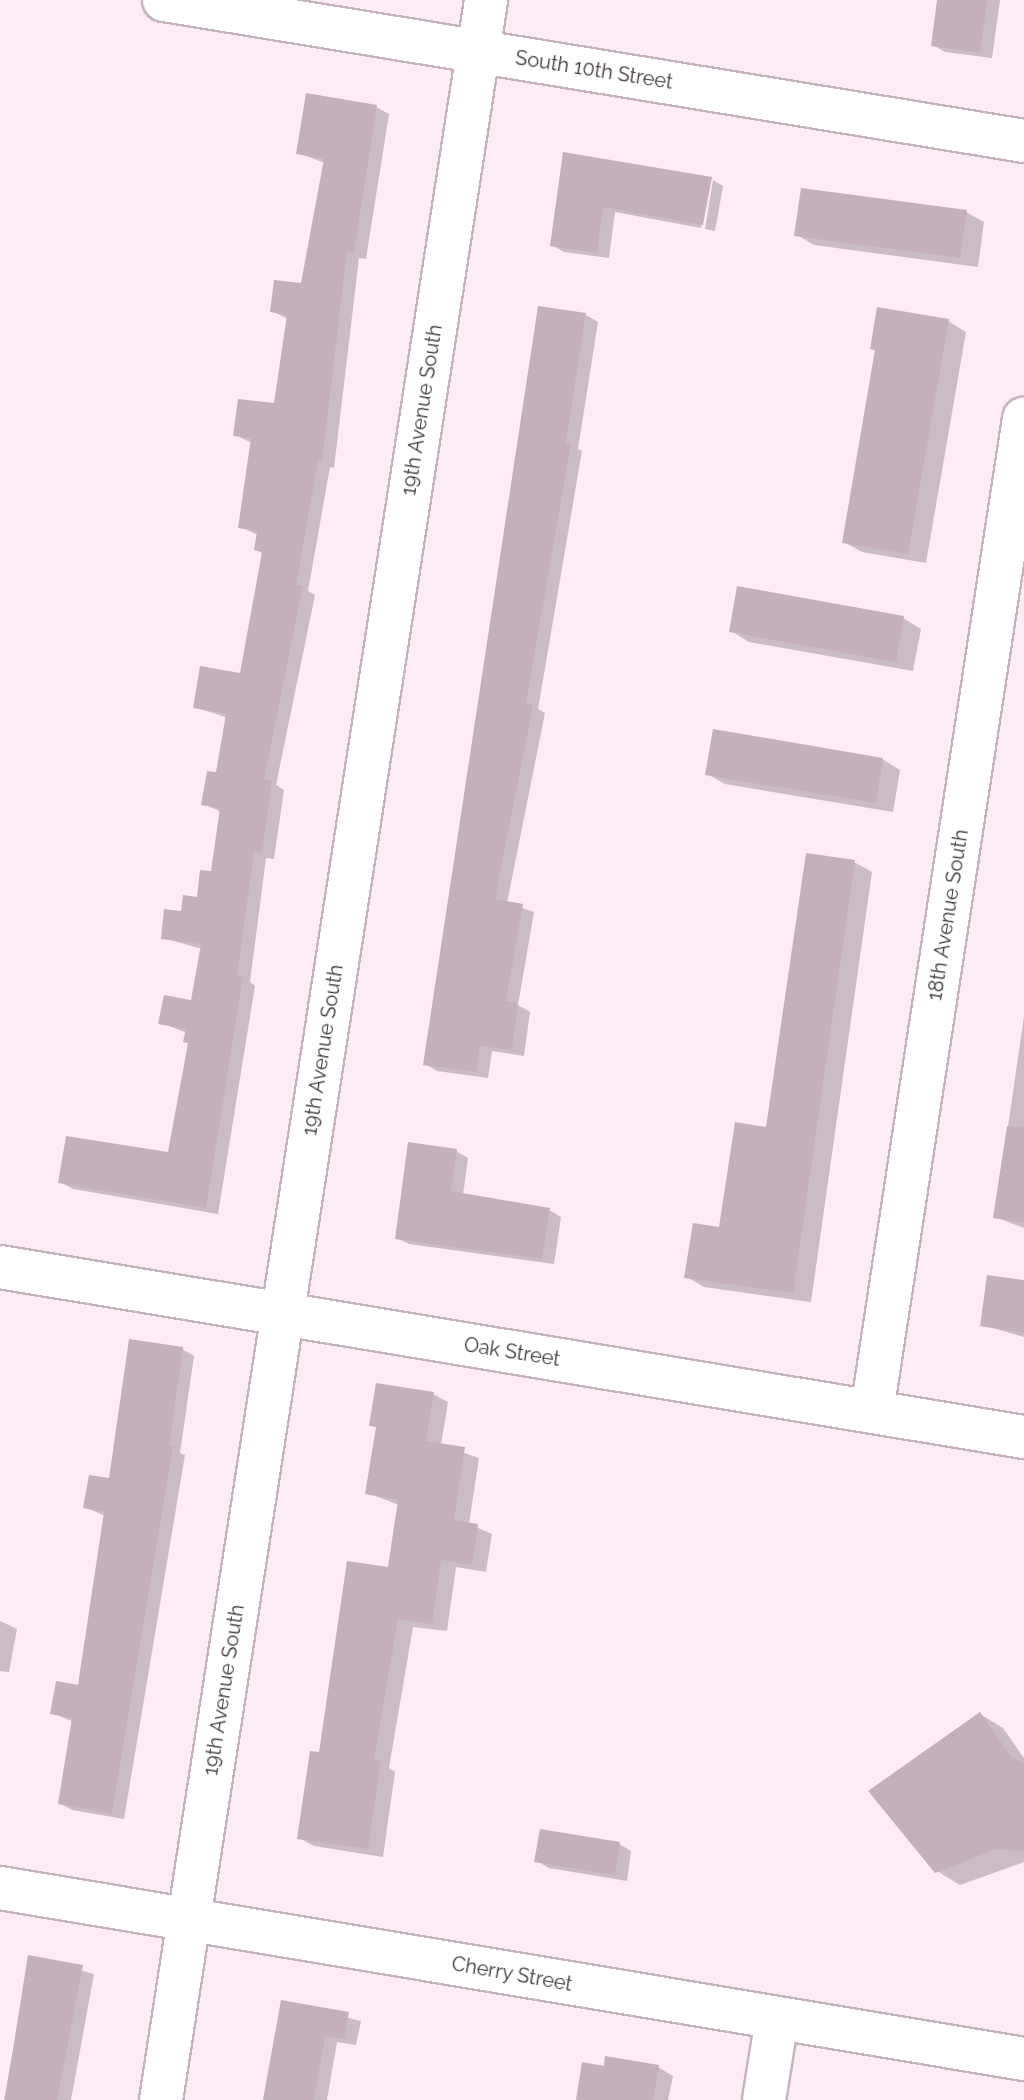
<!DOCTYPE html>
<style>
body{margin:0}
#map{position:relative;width:1024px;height:2100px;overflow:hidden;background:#fdecf5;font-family:Raleway,sans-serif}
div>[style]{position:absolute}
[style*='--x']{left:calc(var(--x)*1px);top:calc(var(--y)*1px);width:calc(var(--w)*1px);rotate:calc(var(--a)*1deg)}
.shadow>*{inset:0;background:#0003}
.building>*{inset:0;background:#c4b0bb}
.roads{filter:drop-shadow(2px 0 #c6b2bd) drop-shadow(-2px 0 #c6b2bd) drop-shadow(0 2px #c6b2bd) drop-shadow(0 -2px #c6b2bd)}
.minor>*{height:42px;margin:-21px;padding:0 21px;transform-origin:21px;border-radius:21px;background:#fff}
span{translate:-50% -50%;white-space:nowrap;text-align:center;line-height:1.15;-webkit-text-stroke:6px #fff;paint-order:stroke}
.street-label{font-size:20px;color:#3c3438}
</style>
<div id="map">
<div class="shadow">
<div style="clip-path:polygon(940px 0,1000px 0,992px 58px,945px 52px,933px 45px)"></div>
<div style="clip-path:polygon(376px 107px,389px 114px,366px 259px,359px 258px,334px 468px,330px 467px,308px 591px,315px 595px,276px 785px,284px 790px,274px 859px,266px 858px,250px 982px,255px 986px,218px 1214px,73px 1189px,60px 1182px,169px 1155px,190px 1044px,187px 1033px,161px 1023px,192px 1002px,202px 949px,163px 938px,199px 899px,213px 874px,221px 812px,204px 804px,218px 774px,228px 718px,195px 707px,242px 676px,263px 554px,256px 549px,258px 535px,240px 527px,252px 443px,235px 435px,276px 406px,288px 319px,272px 311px,303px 285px,325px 163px,298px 153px)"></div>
<div style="clip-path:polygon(564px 155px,711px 179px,723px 186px,715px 231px,705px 229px,713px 180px,709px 180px,701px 228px,615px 212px,609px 258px,564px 252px,552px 245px)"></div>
<div style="clip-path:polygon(966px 212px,984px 222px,978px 267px,814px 245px,797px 235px)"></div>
<div style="clip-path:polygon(586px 315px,598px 322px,578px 449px,582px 451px,538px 709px,545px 713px,507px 903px,534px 912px,518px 1005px,530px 1012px,524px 1056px,492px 1051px,488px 1078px,437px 1071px,425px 1064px)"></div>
<div style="clip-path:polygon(948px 321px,966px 332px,926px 563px,862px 552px,844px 542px)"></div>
<div style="clip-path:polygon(903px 618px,921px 629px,913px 671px,749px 642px,731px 631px)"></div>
<div style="clip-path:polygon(882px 759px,900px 770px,893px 812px,725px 784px,707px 774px)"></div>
<div style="clip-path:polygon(854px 862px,872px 872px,811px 1302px,704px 1287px,687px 1277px,721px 1229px,767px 1129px)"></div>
<div style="clip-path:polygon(1024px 1016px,1024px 1228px,995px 1217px)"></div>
<div style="clip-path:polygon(456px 1151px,468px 1158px,463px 1195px,549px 1210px,561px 1217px,554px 1264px,409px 1244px,397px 1238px)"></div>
<div style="clip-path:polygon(1024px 1282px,1024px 1337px,982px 1325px)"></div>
<div style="clip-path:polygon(182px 1349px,194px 1356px,180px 1453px,185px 1455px,124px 1819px,72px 1810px,60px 1803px,74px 1722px,52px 1713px,80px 1687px,105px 1516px,85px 1507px,111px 1481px)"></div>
<div style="clip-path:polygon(433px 1394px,448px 1402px,441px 1445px,479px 1458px,469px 1524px,492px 1534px,486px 1572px,456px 1567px,447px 1631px,413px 1627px,389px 1768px,395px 1772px,383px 1857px,314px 1846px,299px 1838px,321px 1754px,390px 1570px,399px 1505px,368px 1493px,378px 1428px,371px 1424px)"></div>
<div style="clip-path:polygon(0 1621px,17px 1629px,9px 1672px,0 1671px)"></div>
<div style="clip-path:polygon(980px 1714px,1003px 1728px,1024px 1758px,1024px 1862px,960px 1885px,937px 1871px)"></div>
<div style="clip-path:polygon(619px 1844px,631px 1851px,627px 1881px,549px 1868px,537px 1861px)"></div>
<div style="clip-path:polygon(30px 1957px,94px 1974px,71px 2100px,4px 2100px)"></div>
<div style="clip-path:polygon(283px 2002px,361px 2021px,356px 2045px,337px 2042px,327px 2100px,269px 2100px)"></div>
<div style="clip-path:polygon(658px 2067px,673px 2076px,668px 2100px,578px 2100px,605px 2068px)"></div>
</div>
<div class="building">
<div style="clip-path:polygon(937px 0,987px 0,980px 53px,931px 46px)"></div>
<div style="clip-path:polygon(306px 93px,377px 105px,354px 253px,347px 252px,322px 462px,318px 461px,296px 585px,303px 586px,264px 779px,272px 780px,262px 853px,254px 852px,237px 976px,243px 977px,206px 1208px,58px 1183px,66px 1136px,168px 1152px,188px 1043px,183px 1042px,186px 1029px,158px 1024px,164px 995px,191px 1000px,201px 944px,161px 939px,164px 909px,181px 911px,183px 895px,197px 897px,200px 870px,211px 871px,220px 808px,201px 805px,207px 771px,216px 772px,226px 714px,193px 708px,200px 666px,240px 673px,262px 552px,254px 550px,257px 531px,238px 528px,251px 438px,233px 436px,238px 399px,274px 403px,287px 315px,270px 312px,274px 280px,301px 283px,324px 159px,296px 154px)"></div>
<div style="clip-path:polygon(563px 152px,712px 177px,703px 225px,603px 207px,597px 253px,550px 246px)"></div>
<div style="clip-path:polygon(801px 188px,967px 210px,960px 258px,794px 236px)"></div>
<div style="clip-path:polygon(538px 306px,586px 313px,566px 442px,571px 443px,526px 703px,533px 705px,495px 899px,523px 904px,506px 1001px,518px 1003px,512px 1050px,480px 1046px,476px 1072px,423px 1065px)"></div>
<div style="clip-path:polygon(877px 307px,949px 319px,908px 554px,842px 543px,875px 350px,870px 349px)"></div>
<div style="clip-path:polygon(737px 586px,904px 616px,896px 662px,729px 632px)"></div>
<div style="clip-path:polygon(713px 729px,883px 758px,876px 803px,705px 775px)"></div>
<div style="clip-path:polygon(806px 853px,855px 860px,793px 1293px,684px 1278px,693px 1223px,719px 1227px,735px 1122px,766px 1127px)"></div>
<div style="clip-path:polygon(1007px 1126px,1024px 1127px,1024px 1223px,993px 1218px)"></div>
<div style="clip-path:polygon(408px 1142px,457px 1149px,451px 1191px,550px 1208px,542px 1259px,395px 1239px)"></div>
<div style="clip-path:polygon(987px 1275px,1024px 1280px,1024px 1333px,980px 1326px)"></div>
<div style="clip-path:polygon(129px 1339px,183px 1347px,169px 1446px,173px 1447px,112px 1814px,58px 1804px,72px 1718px,50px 1714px,56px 1681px,78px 1685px,104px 1512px,83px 1508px,89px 1475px,109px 1478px)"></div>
<div style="clip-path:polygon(376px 1383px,434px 1392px,426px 1441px,465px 1447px,454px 1520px,478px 1524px,472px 1565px,441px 1560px,432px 1624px,398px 1619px,374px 1760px,381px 1761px,368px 1849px,297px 1839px,310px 1751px,319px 1752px,347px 1561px,388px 1567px,398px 1500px,365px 1494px,376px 1427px,369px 1426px)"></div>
<div style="clip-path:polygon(980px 1712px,1012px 1758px,1024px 1762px,1024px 1851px,995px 1849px,935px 1873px,868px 1791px)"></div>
<div style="clip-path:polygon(540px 1829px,620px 1842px,615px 1875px,534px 1862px)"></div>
<div style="clip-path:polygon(28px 1955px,83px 1965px,57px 2100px,5px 2100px)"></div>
<div style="clip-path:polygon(281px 2000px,349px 2012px,344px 2039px,325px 2036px,314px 2100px,263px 2100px)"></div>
<div style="clip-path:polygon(605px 2056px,659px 2065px,653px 2100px,576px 2100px,582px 2062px,604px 2066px)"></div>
</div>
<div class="roads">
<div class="minor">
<div style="--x:164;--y:0;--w:871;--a:9.31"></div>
<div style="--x:0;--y:1267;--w:1038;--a:9.43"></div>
<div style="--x:872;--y:1411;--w:1004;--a:-81.29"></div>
<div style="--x:0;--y:1888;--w:1038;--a:9.48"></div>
<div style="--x:161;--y:2100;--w:2125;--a:-81.2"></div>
<div style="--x:764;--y:2100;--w:82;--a:-80.9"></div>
</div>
</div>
<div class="street-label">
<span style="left:594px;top:70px;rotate:9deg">South 10th Street</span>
<span style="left:422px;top:410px;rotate:-81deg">19th Avenue South</span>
<span style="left:948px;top:915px;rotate:-81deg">18th Avenue South</span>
<span style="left:323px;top:1050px;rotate:-81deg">19th Avenue South</span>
<span style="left:512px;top:1352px;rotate:9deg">Oak Street</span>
<span style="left:224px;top:1690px;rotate:-81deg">19th Avenue South</span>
<span style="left:512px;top:1974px;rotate:10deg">Cherry Street</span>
</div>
</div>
